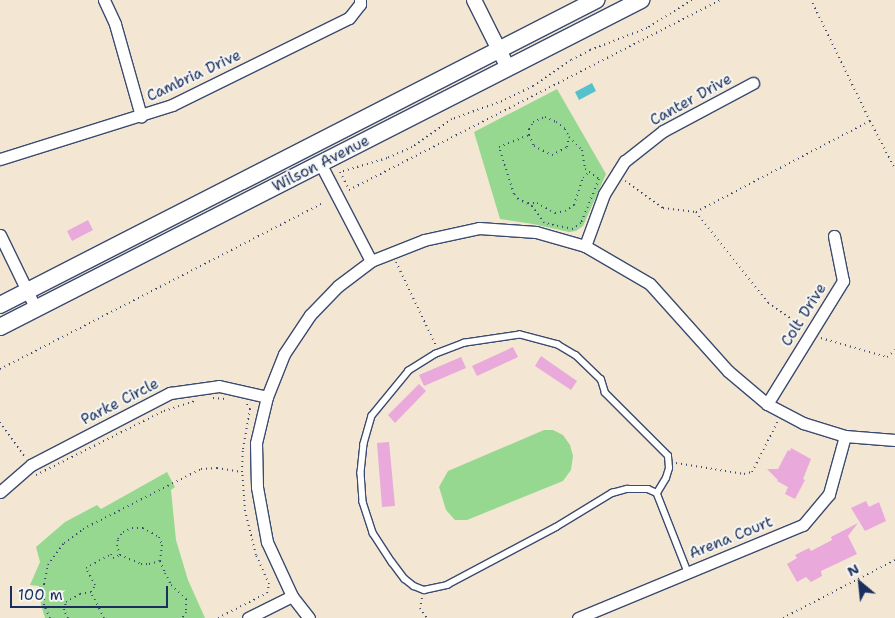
<!DOCTYPE html>
<style>
body{margin:0}
#map{position:relative;width:895px;height:618px;overflow:hidden;background:#f3e7d3;font-family:"Shantell Sans",sans-serif}
div>[style]{position:absolute}
[style*='--x']{left:calc(var(--x)*1px);top:calc(var(--y)*1px);width:calc(var(--w)*1px);rotate:calc(var(--a)*1deg)}
.green>*{inset:0;background:#96d890}
.water>*{inset:0;background:#54c1cc}
.building>*{inset:0;background:#e9a9da}
.path>*{height:2px;margin-top:-1px;transform-origin:0;background:repeating-linear-gradient(90deg,#3b4b70 0 1px,transparent 0 5px)}
.roads{filter:drop-shadow(1px 0 #3b4b70) drop-shadow(-1px 0 #3b4b70) drop-shadow(0 1px #3b4b70) drop-shadow(0 -1px #3b4b70)}
.service>*{height:5.5px;margin:-2.75px;padding:0 2.75px;transform-origin:2.75px;border-radius:2.75px;background:#fff}
.minor>*{height:11px;margin:-5.5px;padding:0 5.5px;transform-origin:5.5px;border-radius:5.5px;background:#fff}
.tertiary>*{height:14px;margin:-7px;padding:0 7px;transform-origin:7px;border-radius:7px;background:#fff}
.secondary>*{height:16px;margin:-8px;padding:0 8px;transform-origin:8px;border-radius:8px;background:#fff}
span{translate:-50% -50%;white-space:nowrap;text-align:center;line-height:1.15;-webkit-text-stroke:4px #f6f6f2;paint-order:stroke}
.street-label{font-size:15px;color:#1b2f5e}
.north{position:absolute;left:835px;top:558px;width:50px;height:50px;-webkit-text-stroke:4px #f6f6f2;paint-order:stroke;rotate:332deg;font-size:14px;font-weight:700;line-height:20px;text-align:center;color:#1b2f5e}
.north::after{content:'';display:block;margin:auto;width:18px;height:22px;background:#1b2f5e;clip-path:polygon(50% 0,100% 100%,50% 72%,0 100%)}
.scale{position:absolute;left:10px;top:586px;width:158px;height:22px;box-sizing:border-box;border:2px solid #1b2f5e;border-top:0;padding-left:6px;font-size:15px;line-height:18px;white-space:nowrap;color:#1b2f5e;-webkit-text-stroke:4px #f6f6f2;paint-order:stroke}
</style>
<div id="map">
<div class="green">
<div style="clip-path:polygon(557px 89px,606px 174px,583px 226px,576px 231px,569px 232px,533px 224px,500px 219px,474px 132px)"></div>
<div style="clip-path:polygon(544px 430px,553px 430px,563px 435px,570px 445px,573px 456px,571px 470px,563px 481px,467px 520px,455px 520px,446px 510px,439px 487px,448px 471px)"></div>
<div style="clip-path:polygon(167px 472px,175px 487px,171px 490px,176px 540px,188px 580px,205px 618px,45px 618px,41px 605px,39px 586px,30px 585px,40px 562px,36px 547px,65px 522px,97px 505px,101px 509px)"></div>
</div>
<div class="water">
<div style="clip-path:polygon(592px 83px,596px 91px,579px 100px,575px 92px)"></div>
</div>
<div class="building">
<div style="clip-path:polygon(88px 220px,93px 230px,72px 241px,67px 231px)"></div>
<div style="clip-path:polygon(513px 347px,518px 357px,477px 376px,472px 366px)"></div>
<div style="clip-path:polygon(541px 356px,577px 381px,571px 390px,535px 366px)"></div>
<div style="clip-path:polygon(461px 357px,466px 368px,424px 386px,419px 375px)"></div>
<div style="clip-path:polygon(419px 384px,426px 391px,395px 423px,388px 415px)"></div>
<div style="clip-path:polygon(389px 442px,395px 506px,382px 507px,377px 443px)"></div>
<div style="clip-path:polygon(791px 448px,811px 459px,803px 479px,805px 480px,795px 499px,785px 494px,788px 487px,777px 481px,778px 480px,767px 469px,778px 469px,788px 450px,790px 451px)"></div>
<div style="clip-path:polygon(866px 501px,869px 507px,879px 502px,886px 521px,865px 531px,851px 508px)"></div>
<div style="clip-path:polygon(858px 523px,848px 536px,857px 554px,821px 571px,822px 576px,811px 582px,806px 577px,797px 582px,787px 564px,797px 558px,795px 555px,809px 548px,811px 551px,832px 540px,831px 537px)"></div>
</div>
<div class="path">
<div style="--x:692;--y:0;--w:53;--a:148.1"></div>
<div style="--x:647;--y:28;--w:61;--a:158.9"></div>
<div style="--x:590;--y:50;--w:21;--a:152"></div>
<div style="--x:571;--y:60;--w:46;--a:145.6"></div>
<div style="--x:533;--y:86;--w:34;--a:154"></div>
<div style="--x:502;--y:101;--w:53;--a:160.2"></div>
<div style="--x:452;--y:119;--w:49;--a:145"></div>
<div style="--x:412;--y:147;--w:27;--a:156"></div>
<div style="--x:387;--y:158;--w:49;--a:163.4"></div>
<div style="--x:340;--y:172;--w:20;--a:63"></div>
<div style="--x:349;--y:190;--w:417;--a:-27.1"></div>
<div style="--x:545;--y:117;--w:12;--a:24"></div>
<div style="--x:556;--y:122;--w:11;--a:38"></div>
<div style="--x:565;--y:129;--w:9;--a:63"></div>
<div style="--x:569;--y:137;--w:18;--a:45"></div>
<div style="--x:582;--y:150;--w:19;--a:81"></div>
<div style="--x:585;--y:169;--w:17;--a:36"></div>
<div style="--x:599;--y:179;--w:48;--a:112.2"></div>
<div style="--x:581;--y:223;--w:10;--a:143"></div>
<div style="--x:573;--y:229;--w:30;--a:-168"></div>
<div style="--x:544;--y:223;--w:21;--a:-125"></div>
<div style="--x:532;--y:206;--w:16;--a:-153"></div>
<div style="--x:518;--y:199;--w:6;--a:-129"></div>
<div style="--x:514;--y:194;--w:49;--a:-107.7"></div>
<div style="--x:499;--y:147;--w:32;--a:-22"></div>
<div style="--x:529;--y:135;--w:6;--a:-90"></div>
<div style="--x:529;--y:129;--w:8;--a:-60"></div>
<div style="--x:533;--y:122;--w:13;--a:-23"></div>
<div style="--x:870;--y:121;--w:54;--a:62.5"></div>
<div style="--x:529;--y:135;--w:12;--a:66"></div>
<div style="--x:534;--y:146;--w:20;--a:27"></div>
<div style="--x:552;--y:155;--w:17;--a:-28"></div>
<div style="--x:567;--y:147;--w:10;--a:-79"></div>
<div style="--x:625;--y:181;--w:47;--a:35.4"></div>
<div style="--x:663;--y:208;--w:33;--a:7"></div>
<div style="--x:696;--y:212;--w:196;--a:-27.6"></div>
<div style="--x:870;--y:121;--w:135;--a:-116"></div>
<div style="--x:528;--y:203;--w:9;--a:0"></div>
<div style="--x:537;--y:203;--w:21;--a:29"></div>
<div style="--x:555;--y:213;--w:10;--a:-11"></div>
<div style="--x:565;--y:211;--w:11;--a:-34"></div>
<div style="--x:574;--y:205;--w:28;--a:-72"></div>
<div style="--x:583;--y:178;--w:8;--a:-45"></div>
<div style="--x:696;--y:212;--w:116;--a:51.6"></div>
<div style="--x:768;--y:303;--w:41;--a:34.1"></div>
<div style="--x:396;--y:262;--w:93;--a:64.5"></div>
<div style="--x:821;--y:338;--w:69;--a:16.1"></div>
<div style="--x:887;--y:357;--w:11;--a:-41"></div>
<div style="--x:0;--y:369;--w:363;--a:-27.2"></div>
<div style="--x:213;--y:398;--w:13;--a:4"></div>
<div style="--x:0;--y:422;--w:43;--a:54.5"></div>
<div style="--x:676;--y:463;--w:69;--a:9.2"></div>
<div style="--x:744;--y:474;--w:8;--a:-14"></div>
<div style="--x:752;--y:472;--w:57;--a:-63"></div>
<div style="--x:36;--y:475;--w:143;--a:-26.6"></div>
<div style="--x:164;--y:411;--w:32;--a:-18"></div>
<div style="--x:120;--y:555;--w:23;--a:23"></div>
<div style="--x:141;--y:564;--w:8;--a:0"></div>
<div style="--x:149;--y:564;--w:11;--a:-15"></div>
<div style="--x:422;--y:598;--w:10;--a:101"></div>
<div style="--x:420;--y:608;--w:12;--a:55"></div>
<div style="--x:50;--y:618;--w:14;--a:-115"></div>
<div style="--x:44;--y:605;--w:21;--a:-90"></div>
<div style="--x:44;--y:584;--w:19;--a:-78"></div>
<div style="--x:48;--y:565;--w:27;--a:-54"></div>
<div style="--x:64;--y:543;--w:24;--a:-36"></div>
<div style="--x:83;--y:529;--w:132;--a:-27"></div>
<div style="--x:201;--y:469;--w:16;--a:-4"></div>
<div style="--x:217;--y:468;--w:25;--a:9"></div>
<div style="--x:68;--y:618;--w:9;--a:-117"></div>
<div style="--x:64;--y:610;--w:8;--a:-76"></div>
<div style="--x:66;--y:602;--w:16;--a:-30"></div>
<div style="--x:80;--y:594;--w:11;--a:-10"></div>
<div style="--x:104;--y:618;--w:29;--a:-117"></div>
<div style="--x:91;--y:592;--w:8;--a:-60"></div>
<div style="--x:95;--y:585;--w:19;--a:-118"></div>
<div style="--x:86;--y:568;--w:29;--a:-29"></div>
<div style="--x:111;--y:554;--w:4;--a:63"></div>
<div style="--x:113;--y:558;--w:8;--a:-23"></div>
<div style="--x:120;--y:555;--w:9;--a:-108"></div>
<div style="--x:117;--y:546;--w:7;--a:-82"></div>
<div style="--x:118;--y:539;--w:9;--a:-54"></div>
<div style="--x:123;--y:532;--w:10;--a:-24"></div>
<div style="--x:132;--y:528;--w:11;--a:0"></div>
<div style="--x:143;--y:528;--w:18;--a:29"></div>
<div style="--x:159;--y:537;--w:9;--a:69"></div>
<div style="--x:162;--y:545;--w:16;--a:97"></div>
<div style="--x:160;--y:561;--w:13;--a:67"></div>
<div style="--x:165;--y:573;--w:13;--a:63"></div>
<div style="--x:171;--y:585;--w:21;--a:43"></div>
<div style="--x:186;--y:599;--w:13;--a:90"></div>
<div style="--x:186;--y:612;--w:7;--a:124"></div>
<div style="--x:218;--y:618;--w:55;--a:-27"></div>
<div style="--x:267;--y:593;--w:9;--a:-77"></div>
<div style="--x:269;--y:584;--w:32;--a:-114"></div>
<div style="--x:256;--y:555;--w:45;--a:-104"></div>
<div style="--x:245;--y:511;--w:39;--a:-94"></div>
<div style="--x:242;--y:472;--w:23;--a:-88"></div>
<div style="--x:243;--y:449;--w:41;--a:-80.1"></div>
<div style="--x:250;--y:409;--w:6;--a:-121"></div>
<div style="--x:783;--y:618;--w:126;--a:-27.4"></div>
</div>
<div class="roads">
<div class="service">
<div style="--x:657;--y:493;--w:17;--a:-59"></div>
<div style="--x:666;--y:478;--w:10;--a:-73"></div>
<div style="--x:669;--y:468;--w:12;--a:-95"></div>
<div style="--x:668;--y:456;--w:89;--a:-135"></div>
<div style="--x:605;--y:393;--w:14;--a:-107"></div>
<div style="--x:601;--y:380;--w:35;--a:-136"></div>
<div style="--x:576;--y:356;--w:21;--a:-149"></div>
<div style="--x:558;--y:345;--w:39;--a:-165"></div>
<div style="--x:520;--y:335;--w:56;--a:171.7"></div>
<div style="--x:465;--y:343;--w:31;--a:159"></div>
<div style="--x:436;--y:354;--w:32;--a:148"></div>
<div style="--x:409;--y:371;--w:58;--a:129.4"></div>
<div style="--x:372;--y:416;--w:29;--a:106"></div>
<div style="--x:364;--y:444;--w:29;--a:96"></div>
<div style="--x:361;--y:473;--w:29;--a:86"></div>
<div style="--x:363;--y:502;--w:33;--a:72"></div>
<div style="--x:373;--y:533;--w:35;--a:57"></div>
<div style="--x:392;--y:562;--w:21;--a:53"></div>
<div style="--x:405;--y:579;--w:11;--a:38"></div>
<div style="--x:414;--y:586;--w:11;--a:22"></div>
<div style="--x:424;--y:590;--w:24;--a:-12"></div>
<div style="--x:447;--y:585;--w:123;--a:-28"></div>
<div style="--x:556;--y:527;--w:66;--a:-31.3"></div>
<div style="--x:612;--y:493;--w:16;--a:-15"></div>
<div style="--x:627;--y:489;--w:21;--a:0"></div>
<div style="--x:648;--y:489;--w:10;--a:24"></div>
<div style="--x:657;--y:493;--w:85;--a:68.6"></div>
</div>
<div class="minor">
<div style="--x:104;--y:0;--w:26;--a:65"></div>
<div style="--x:115;--y:24;--w:96;--a:74.2"></div>
<div style="--x:0;--y:159;--w:180;--a:-17.4"></div>
<div style="--x:172;--y:105;--w:197;--a:-26.2"></div>
<div style="--x:349;--y:18;--w:18;--a:-52"></div>
<div style="--x:360;--y:4;--w:4;--a:-90"></div>
<div style="--x:320;--y:163;--w:110;--a:62.5"></div>
<div style="--x:0;--y:235;--w:82;--a:64.1"></div>
<div style="--x:585;--y:246;--w:55;--a:-69.9"></div>
<div style="--x:604;--y:194;--w:39;--a:-58"></div>
<div style="--x:625;--y:161;--w:48;--a:-38.3"></div>
<div style="--x:663;--y:131;--w:102;--a:-28.1"></div>
<div style="--x:767;--y:404;--w:145;--a:-58.3"></div>
<div style="--x:843;--y:281;--w:46;--a:-101.3"></div>
<div style="--x:0;--y:492;--w:41;--a:-41.1"></div>
<div style="--x:31;--y:465;--w:157;--a:-27.4"></div>
<div style="--x:170;--y:393;--w:49;--a:-8.1"></div>
<div style="--x:219;--y:386;--w:49;--a:12.9"></div>
<div style="--x:248;--y:618;--w:49;--a:-26.6"></div>
<div style="--x:309;--y:618;--w:28;--a:-128"></div>
<div style="--x:292;--y:596;--w:60;--a:-114.8"></div>
<div style="--x:267;--y:542;--w:56;--a:-100.3"></div>
<div style="--x:257;--y:487;--w:44;--a:-91.3"></div>
<div style="--x:256;--y:443;--w:47;--a:-76.6"></div>
<div style="--x:267;--y:397;--w:46;--a:-68.4"></div>
<div style="--x:284;--y:354;--w:47;--a:-56.3"></div>
<div style="--x:310;--y:315;--w:40;--a:-46"></div>
<div style="--x:338;--y:286;--w:41;--a:-37.1"></div>
<div style="--x:371;--y:261;--w:57;--a:-21.6"></div>
<div style="--x:424;--y:240;--w:56;--a:-12.3"></div>
<div style="--x:479;--y:228;--w:57;--a:4"></div>
<div style="--x:536;--y:232;--w:51;--a:15.9"></div>
<div style="--x:585;--y:246;--w:75;--a:30.3"></div>
<div style="--x:650;--y:284;--w:117;--a:48.1"></div>
<div style="--x:728;--y:371;--w:51;--a:40.2"></div>
<div style="--x:767;--y:404;--w:41;--a:27.8"></div>
<div style="--x:803;--y:423;--w:44;--a:17.2"></div>
<div style="--x:845;--y:436;--w:50;--a:4.6"></div>
<div style="--x:578;--y:618;--w:243;--a:-22.5"></div>
<div style="--x:803;--y:525;--w:40;--a:-50"></div>
<div style="--x:829;--y:494;--w:60;--a:-74.6"></div>
</div>
<div class="tertiary">
<div style="--x:474;--y:0;--w:76;--a:63.4"></div>
</div>
<div class="secondary">
<div style="--x:0;--y:305;--w:670;--a:-27.1"></div>
<div style="--x:0;--y:327;--w:720;--a:-27.03"></div>
</div>
</div>
<div class="street-label">
<span style="left:194px;top:76px;rotate:-25deg">Cambria Drive</span>
<span style="left:691px;top:100px;rotate:-29deg">Canter Drive</span>
<span style="left:321px;top:164px;rotate:-27deg">Wilson Avenue</span>
<span style="left:804px;top:315px;rotate:-58deg">Colt Drive</span>
<span style="left:120px;top:402px;rotate:-27deg">Parke Circle</span>
<span style="left:731px;top:538px;rotate:-22deg">Arena Court</span>
</div>
<div class="north">N</div>
<div class="scale">100 m</div>
</div>
